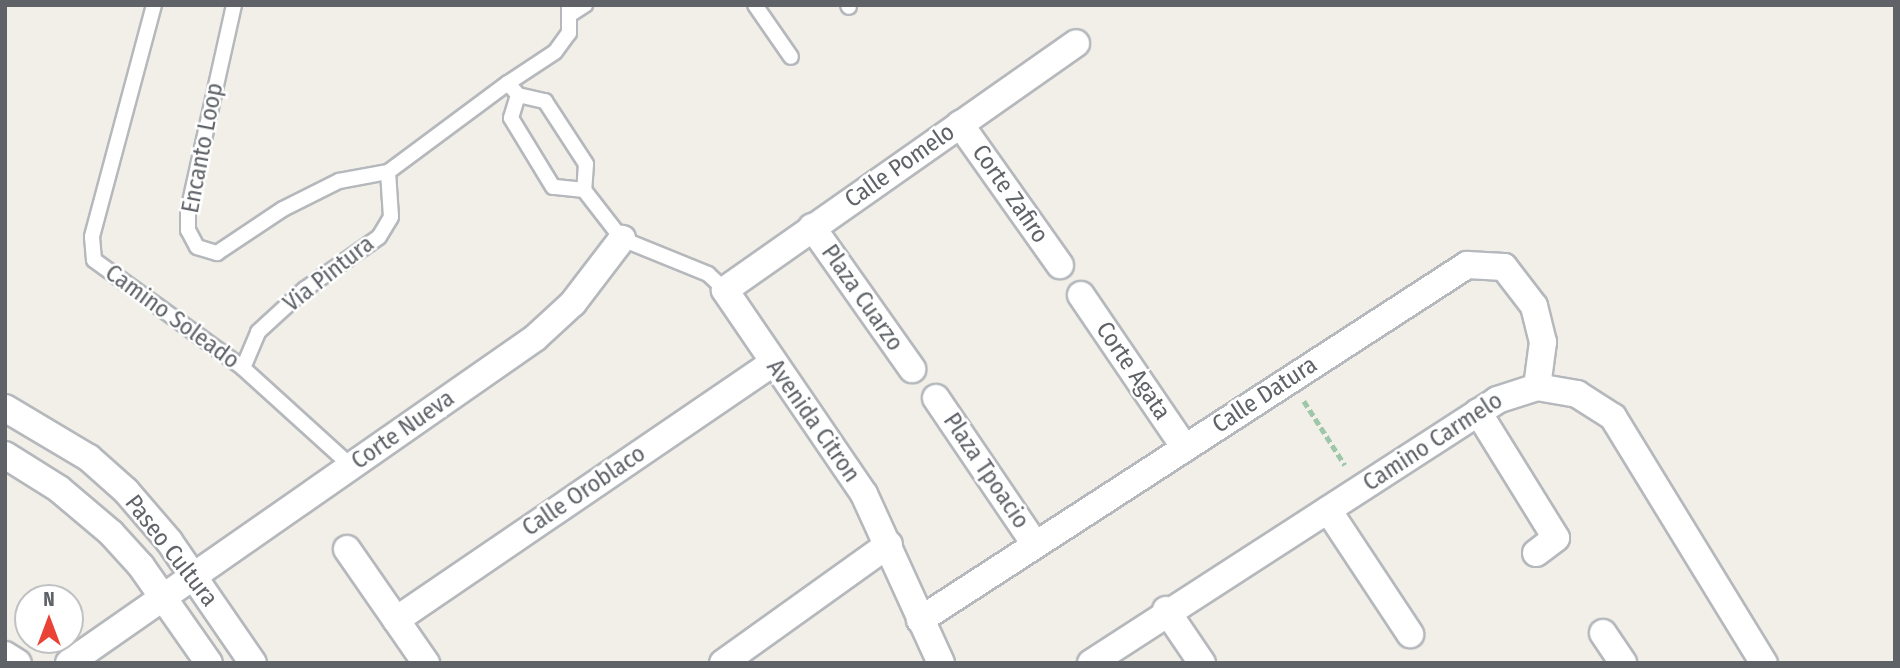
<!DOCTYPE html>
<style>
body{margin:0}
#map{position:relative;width:1900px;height:668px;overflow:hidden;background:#f1efe8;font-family:"Fira Sans Condensed",sans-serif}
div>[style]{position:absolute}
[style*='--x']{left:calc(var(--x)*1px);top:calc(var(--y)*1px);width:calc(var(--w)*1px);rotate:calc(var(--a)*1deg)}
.path>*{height:4.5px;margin-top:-2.25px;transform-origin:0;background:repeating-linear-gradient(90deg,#9cc7a9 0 7px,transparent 0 10.5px)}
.roads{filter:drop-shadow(2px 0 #b5b8bc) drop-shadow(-2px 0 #b5b8bc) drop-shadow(0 2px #b5b8bc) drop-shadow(0 -2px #b5b8bc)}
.service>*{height:14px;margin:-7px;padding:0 7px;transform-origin:7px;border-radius:7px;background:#fff}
.minor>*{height:26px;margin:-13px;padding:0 13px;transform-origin:13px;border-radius:13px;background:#fff}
span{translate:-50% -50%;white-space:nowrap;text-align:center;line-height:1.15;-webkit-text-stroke:5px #fff;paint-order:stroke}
.street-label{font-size:24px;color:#5f6368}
.frame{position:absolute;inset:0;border:7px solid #5f6368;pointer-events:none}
.north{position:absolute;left:14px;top:584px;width:70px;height:70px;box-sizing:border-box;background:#fff;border:2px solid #bfc1c3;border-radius:50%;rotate:0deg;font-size:19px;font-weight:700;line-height:28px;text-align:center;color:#5f6368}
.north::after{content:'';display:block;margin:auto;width:24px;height:32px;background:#ea4335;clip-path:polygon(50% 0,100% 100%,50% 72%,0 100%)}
</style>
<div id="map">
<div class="path">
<div style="--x:1304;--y:401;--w:76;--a:57.4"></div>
</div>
<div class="roads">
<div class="service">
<div style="--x:154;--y:5;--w:240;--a:105"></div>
<div style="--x:92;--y:237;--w:23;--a:85"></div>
<div style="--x:94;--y:260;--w:184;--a:35.9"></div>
<div style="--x:243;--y:368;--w:146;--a:42.2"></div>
<div style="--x:234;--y:5;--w:211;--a:102.6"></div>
<div style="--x:188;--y:211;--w:19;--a:90"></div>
<div style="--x:188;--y:230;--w:19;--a:62"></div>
<div style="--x:197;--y:247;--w:21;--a:17"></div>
<div style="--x:217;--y:253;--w:79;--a:-33.7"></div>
<div style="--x:283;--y:209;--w:63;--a:-26.6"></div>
<div style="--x:339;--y:181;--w:50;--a:-10.4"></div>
<div style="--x:388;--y:172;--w:149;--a:-36.6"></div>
<div style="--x:508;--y:83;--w:16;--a:50"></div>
<div style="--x:755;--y:5;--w:63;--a:55.3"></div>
<div style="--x:848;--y:5;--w:2;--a:63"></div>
<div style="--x:571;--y:14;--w:17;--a:-33"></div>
<div style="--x:508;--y:83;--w:56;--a:-33.4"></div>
<div style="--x:555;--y:52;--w:24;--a:-54"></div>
<div style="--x:569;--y:33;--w:28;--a:-90"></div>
<div style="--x:584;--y:190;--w:31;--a:-174"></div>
<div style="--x:553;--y:187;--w:81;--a:-121.3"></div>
<div style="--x:511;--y:118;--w:24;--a:-73"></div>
<div style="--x:518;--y:95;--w:28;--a:13"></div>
<div style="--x:545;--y:101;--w:75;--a:56.9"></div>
<div style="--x:586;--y:164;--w:26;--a:94"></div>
<div style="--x:584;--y:190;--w:62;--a:52.2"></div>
<div style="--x:622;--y:239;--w:93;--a:22.1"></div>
<div style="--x:708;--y:274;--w:23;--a:43"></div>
<div style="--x:243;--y:368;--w:39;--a:-67"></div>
<div style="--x:258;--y:332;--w:64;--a:-42.5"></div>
<div style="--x:305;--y:289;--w:90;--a:-35.1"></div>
<div style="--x:379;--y:237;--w:23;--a:-59"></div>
<div style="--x:391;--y:217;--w:45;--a:-93.8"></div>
</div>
<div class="minor">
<div style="--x:960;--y:124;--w:173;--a:54.7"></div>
<div style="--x:812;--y:227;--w:174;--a:54.8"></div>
<div style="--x:1081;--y:295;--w:185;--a:55.8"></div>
<div style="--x:936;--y:398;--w:176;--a:55.9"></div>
<div style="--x:5;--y:408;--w:98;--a:30.8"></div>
<div style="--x:89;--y:458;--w:50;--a:41.7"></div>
<div style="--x:126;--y:491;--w:66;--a:49.3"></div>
<div style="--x:169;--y:541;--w:148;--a:55.5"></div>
<div style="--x:1478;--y:412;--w:148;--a:58.2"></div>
<div style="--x:1556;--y:538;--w:25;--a:143"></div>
<div style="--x:5;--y:455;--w:64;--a:32.2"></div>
<div style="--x:59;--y:489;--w:68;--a:40.2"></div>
<div style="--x:111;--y:533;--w:45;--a:47.7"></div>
<div style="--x:141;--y:566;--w:118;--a:55"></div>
<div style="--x:1328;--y:510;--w:149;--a:56.5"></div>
<div style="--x:347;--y:549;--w:139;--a:55.3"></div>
<div style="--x:1166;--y:610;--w:64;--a:55.8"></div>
<div style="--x:396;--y:620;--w:456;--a:-34.3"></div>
<div style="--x:920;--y:620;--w:652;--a:-32.98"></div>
<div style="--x:1467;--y:265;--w:37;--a:3"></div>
<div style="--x:1504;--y:267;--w:49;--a:52.4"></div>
<div style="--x:1534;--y:306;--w:37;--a:76"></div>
<div style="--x:1543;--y:342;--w:45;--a:97.6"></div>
<div style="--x:1603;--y:633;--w:36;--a:56"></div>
<div style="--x:5;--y:655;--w:15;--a:32"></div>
<div style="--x:69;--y:663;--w:568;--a:-34.89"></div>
<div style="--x:535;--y:338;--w:52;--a:-42.6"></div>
<div style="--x:573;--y:303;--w:81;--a:-52.6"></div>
<div style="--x:723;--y:663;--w:204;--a:-35.6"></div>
<div style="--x:941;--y:663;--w:186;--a:-114.5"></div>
<div style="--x:864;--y:494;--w:247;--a:-124.3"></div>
<div style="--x:725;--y:290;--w:429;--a:-35.1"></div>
<div style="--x:1091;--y:663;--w:484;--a:-32.9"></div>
<div style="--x:1497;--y:400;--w:42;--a:-18"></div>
<div style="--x:1537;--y:387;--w:41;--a:9.9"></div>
<div style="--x:1577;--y:394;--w:43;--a:32.6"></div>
<div style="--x:1613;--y:417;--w:289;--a:58.5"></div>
</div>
</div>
<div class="street-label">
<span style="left:203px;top:148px;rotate:-79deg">Encanto Loop</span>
<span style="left:900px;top:166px;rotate:-35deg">Calle Pomelo</span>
<span style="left:1010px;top:194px;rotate:55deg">Corte Zafiro</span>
<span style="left:329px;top:274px;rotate:-38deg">Via Pintura</span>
<span style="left:862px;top:298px;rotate:55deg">Plaza Cuarzo</span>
<span style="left:172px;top:317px;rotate:36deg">Camino Soleado</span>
<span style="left:1133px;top:371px;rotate:56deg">Corte Agata</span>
<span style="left:1265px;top:395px;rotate:-33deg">Calle Datura</span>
<span style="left:813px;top:421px;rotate:55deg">Avenida Citron</span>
<span style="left:403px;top:430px;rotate:-35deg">Corte Nueva</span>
<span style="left:1433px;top:442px;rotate:-33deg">Camino Carmelo</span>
<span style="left:986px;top:471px;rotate:56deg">Plaza Tpoacio</span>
<span style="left:584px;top:491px;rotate:-34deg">Calle Oroblaco</span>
<span style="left:171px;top:551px;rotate:52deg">Paseo Cultura</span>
</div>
<div class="frame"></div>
<div class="north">N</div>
</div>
